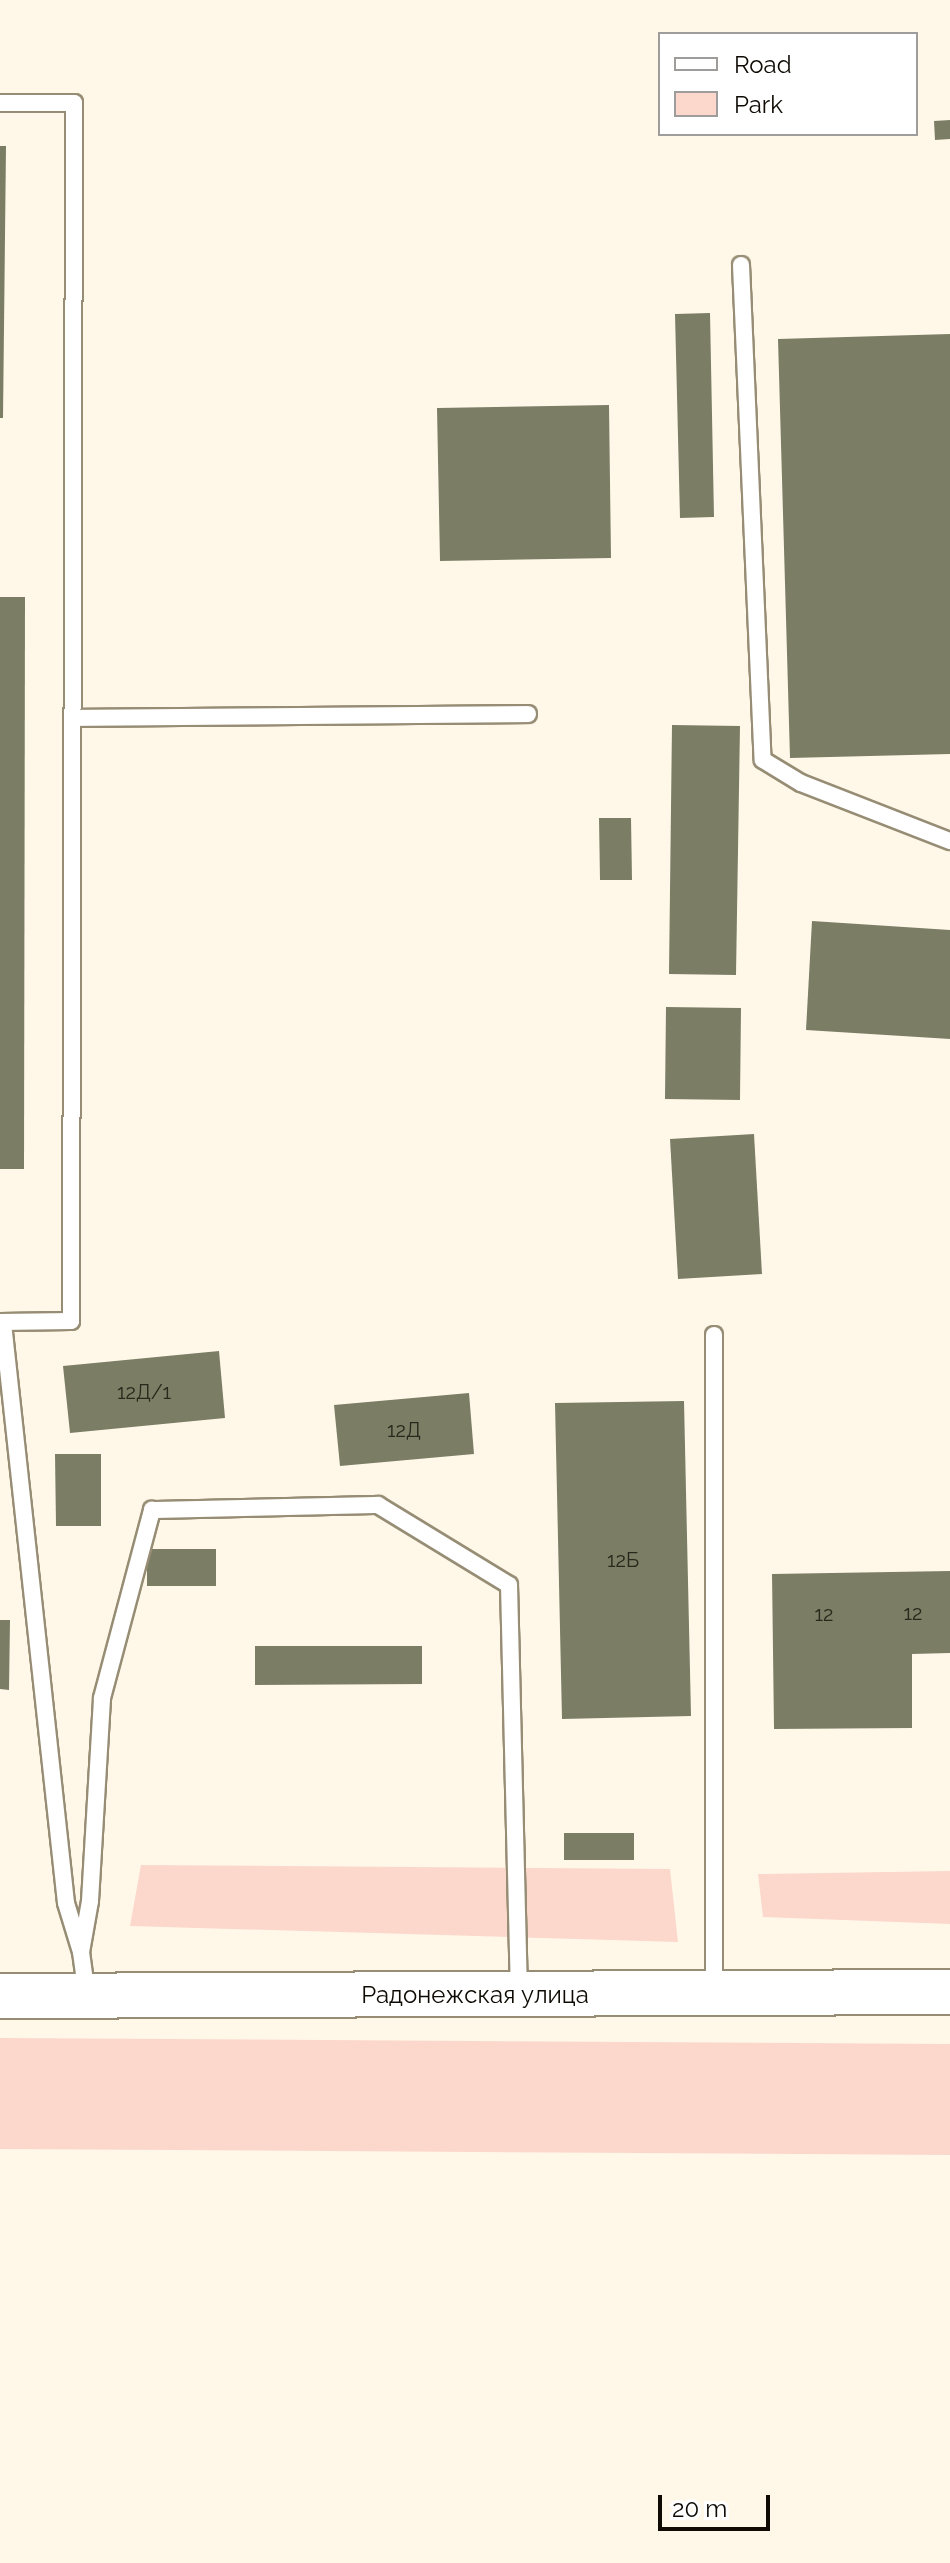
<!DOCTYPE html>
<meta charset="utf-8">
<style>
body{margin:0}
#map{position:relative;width:950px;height:2563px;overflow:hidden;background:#fff8e9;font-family:Raleway,sans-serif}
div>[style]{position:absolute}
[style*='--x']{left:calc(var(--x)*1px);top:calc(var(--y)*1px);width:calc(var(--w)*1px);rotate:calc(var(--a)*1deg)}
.green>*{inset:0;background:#fcd8cc}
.building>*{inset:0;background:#7b7e65}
.roads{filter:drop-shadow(2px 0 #978d75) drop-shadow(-2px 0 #978d75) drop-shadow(0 2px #978d75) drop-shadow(0 -2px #978d75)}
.lane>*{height:16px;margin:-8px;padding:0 8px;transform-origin:8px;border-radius:8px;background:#fff}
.secondary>*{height:44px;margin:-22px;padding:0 22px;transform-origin:22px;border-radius:22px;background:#fff}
span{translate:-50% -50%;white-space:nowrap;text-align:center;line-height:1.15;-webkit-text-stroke:6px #fff;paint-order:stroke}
.number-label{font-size:20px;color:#2a281c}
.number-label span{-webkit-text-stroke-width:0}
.street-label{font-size:24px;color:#0f0b04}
.legend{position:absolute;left:658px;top:32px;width:260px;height:104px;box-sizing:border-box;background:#fff;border:2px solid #9f9d9b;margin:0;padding:10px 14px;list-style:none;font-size:24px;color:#0f0b04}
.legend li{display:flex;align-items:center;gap:16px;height:40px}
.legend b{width:40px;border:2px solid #9f9d9b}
.scale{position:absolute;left:658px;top:2495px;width:112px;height:36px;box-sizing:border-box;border:4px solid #0f0b04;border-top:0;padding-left:10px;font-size:24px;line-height:28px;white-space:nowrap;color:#0f0b04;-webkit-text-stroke:6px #fff;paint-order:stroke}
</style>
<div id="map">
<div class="green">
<div style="clip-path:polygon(141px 1865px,670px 1869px,678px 1942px,130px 1926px)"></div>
<div style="clip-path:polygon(950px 1871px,950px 1924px,763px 1917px,758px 1874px)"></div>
<div style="clip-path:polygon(0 2038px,950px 2044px,950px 2155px,0 2149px)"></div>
</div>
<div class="building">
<div style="clip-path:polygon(950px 120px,950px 139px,935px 140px,934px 121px)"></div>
<div style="clip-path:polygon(0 146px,6px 146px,3px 418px,0 418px)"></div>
<div style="clip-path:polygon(710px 313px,714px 517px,680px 518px,675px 314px)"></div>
<div style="clip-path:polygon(950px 334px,950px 754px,790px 758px,778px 339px)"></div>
<div style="clip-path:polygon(609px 405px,611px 558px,440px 561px,437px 408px)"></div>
<div style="clip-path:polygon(0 597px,25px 597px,24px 1169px,0 1169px)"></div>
<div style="clip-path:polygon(672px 725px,740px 726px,736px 975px,669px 974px)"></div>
<div style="clip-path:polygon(599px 818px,631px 818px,632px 880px,600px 880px)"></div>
<div style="clip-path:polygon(812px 921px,950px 930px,950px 1039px,806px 1030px)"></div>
<div style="clip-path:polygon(666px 1007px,741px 1008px,740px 1100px,665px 1099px)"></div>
<div style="clip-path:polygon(754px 1134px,762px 1274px,678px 1279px,670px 1139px)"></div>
<div style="clip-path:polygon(219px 1351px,225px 1418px,70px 1433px,63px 1366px)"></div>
<div style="clip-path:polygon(469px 1393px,474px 1454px,340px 1466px,334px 1405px)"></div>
<div style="clip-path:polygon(684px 1401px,691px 1716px,562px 1719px,555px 1403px)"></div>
<div style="clip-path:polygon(55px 1454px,101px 1454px,101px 1526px,56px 1526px)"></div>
<div style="clip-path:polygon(147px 1549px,216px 1549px,216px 1586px,147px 1586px)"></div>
<div style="clip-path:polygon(950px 1571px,950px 1653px,912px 1654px,912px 1728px,774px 1729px,772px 1574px)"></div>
<div style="clip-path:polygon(0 1620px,10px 1620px,9px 1690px,0 1689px)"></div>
<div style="clip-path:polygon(255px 1646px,422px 1646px,422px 1684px,255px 1685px)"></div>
<div style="clip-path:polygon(564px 1833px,634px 1833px,634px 1860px,564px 1860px)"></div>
</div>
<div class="roads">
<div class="lane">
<div style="--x:0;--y:103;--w:74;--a:0"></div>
<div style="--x:74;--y:103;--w:1218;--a:90.14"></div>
<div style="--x:71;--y:1321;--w:71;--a:179.2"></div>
<div style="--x:741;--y:265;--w:495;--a:87.5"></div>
<div style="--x:763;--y:760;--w:44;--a:31.2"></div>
<div style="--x:801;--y:783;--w:160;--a:21.3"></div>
<div style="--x:72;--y:718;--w:456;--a:-0.5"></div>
<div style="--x:3;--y:1323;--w:583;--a:83.8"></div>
<div style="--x:66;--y:1903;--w:51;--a:73"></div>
<div style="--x:81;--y:1952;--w:44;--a:82.2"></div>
<div style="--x:714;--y:1335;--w:654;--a:90"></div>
<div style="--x:81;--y:1952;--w:52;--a:-80"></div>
<div style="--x:90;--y:1901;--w:203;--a:-86.6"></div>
<div style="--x:102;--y:1698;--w:195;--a:-75.1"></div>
<div style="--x:152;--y:1510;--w:226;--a:-1.3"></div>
<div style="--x:378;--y:1505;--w:153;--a:31.4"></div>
<div style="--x:509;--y:1585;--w:405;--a:88.6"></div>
</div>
<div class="secondary">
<div style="--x:0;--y:1996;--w:950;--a:-0.24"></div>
</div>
</div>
<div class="number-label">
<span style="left:144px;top:1392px">12Д/1</span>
<span style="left:404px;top:1430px">12Д</span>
<span style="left:623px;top:1560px">12Б</span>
<span style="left:913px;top:1613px">12</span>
<span style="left:824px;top:1614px">12</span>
</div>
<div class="street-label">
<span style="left:475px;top:1995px">Радонежская улица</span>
</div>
<ul class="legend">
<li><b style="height:10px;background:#fff"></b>Road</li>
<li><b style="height:22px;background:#fcd8cc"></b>Park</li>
</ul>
<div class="scale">20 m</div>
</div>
